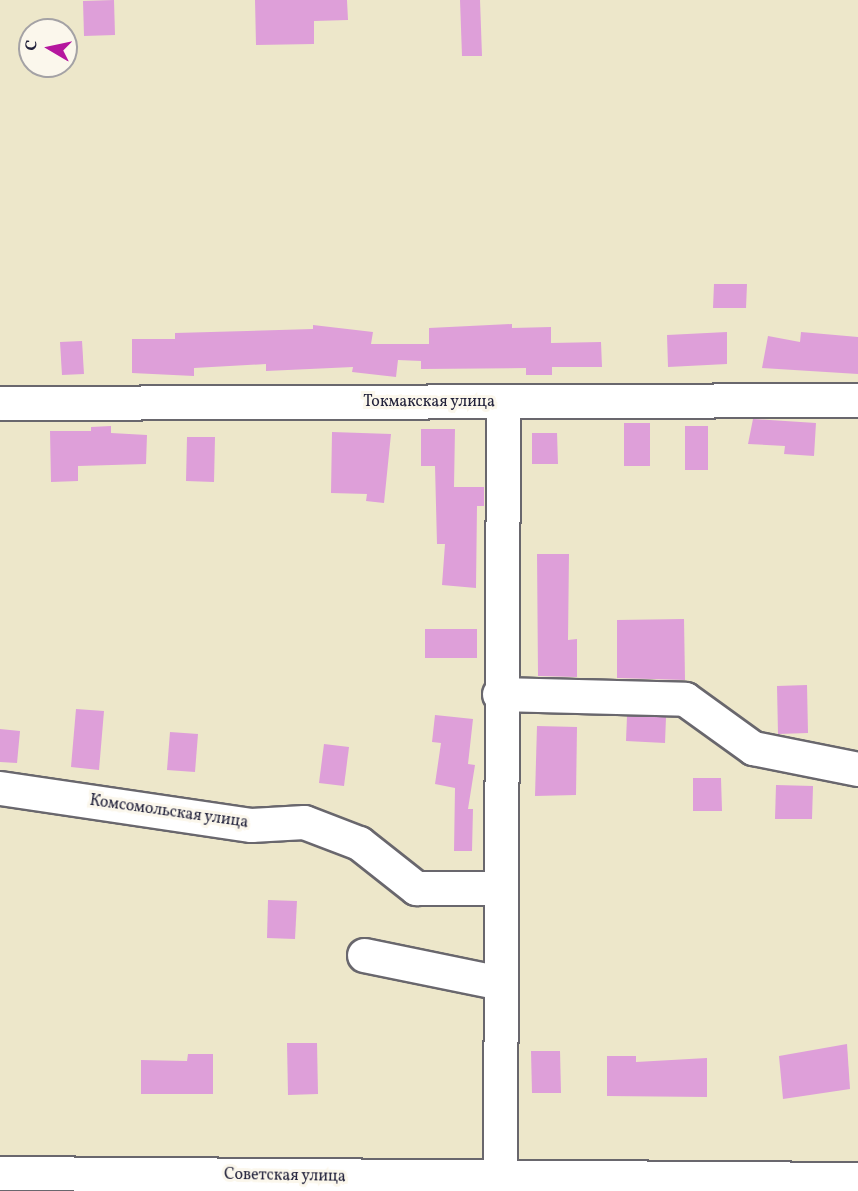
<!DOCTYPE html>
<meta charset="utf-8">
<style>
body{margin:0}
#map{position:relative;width:858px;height:1191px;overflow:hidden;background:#ede7ca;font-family:Vollkorn,serif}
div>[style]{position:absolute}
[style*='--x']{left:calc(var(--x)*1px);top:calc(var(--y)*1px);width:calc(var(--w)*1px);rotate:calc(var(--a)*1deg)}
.building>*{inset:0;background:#de9fd9}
.roads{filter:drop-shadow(2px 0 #69676d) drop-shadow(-2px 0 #69676d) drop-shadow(0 2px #69676d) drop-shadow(0 -2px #69676d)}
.minor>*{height:33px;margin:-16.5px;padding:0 16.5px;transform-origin:16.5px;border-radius:16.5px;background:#fff}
span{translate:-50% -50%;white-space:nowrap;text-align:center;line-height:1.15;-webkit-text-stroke:6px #fbf7ec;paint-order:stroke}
.street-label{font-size:16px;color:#22223b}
.north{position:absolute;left:18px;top:18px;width:60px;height:60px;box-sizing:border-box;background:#fbf7ec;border:2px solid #a4a2a5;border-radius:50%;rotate:279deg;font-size:16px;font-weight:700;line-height:24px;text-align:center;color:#22223b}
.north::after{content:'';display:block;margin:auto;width:21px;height:27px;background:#b5179e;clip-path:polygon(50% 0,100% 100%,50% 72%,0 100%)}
</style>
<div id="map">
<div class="building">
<div style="clip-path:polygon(114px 0,115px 35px,84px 36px,83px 1px)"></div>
<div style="clip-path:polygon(255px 0,347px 0,348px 20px,314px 21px,314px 44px,256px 45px)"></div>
<div style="clip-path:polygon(460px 0,480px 0,482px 56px,462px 56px)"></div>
<div style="clip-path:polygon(714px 284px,747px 284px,746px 308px,713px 308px)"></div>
<div style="clip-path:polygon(512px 324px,512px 328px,551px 327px,551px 343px,601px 342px,602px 367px,552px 367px,552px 375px,526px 375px,526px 368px,421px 369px,421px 361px,398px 360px,396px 377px,352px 372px,353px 367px,266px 371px,266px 364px,194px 368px,194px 376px,132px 373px,132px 339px,175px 339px,175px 333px,313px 329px,313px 325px,373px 332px,371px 344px,429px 344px,429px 328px)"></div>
<div style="clip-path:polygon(727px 332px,727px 364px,668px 367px,667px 335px)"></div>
<div style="clip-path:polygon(801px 332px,858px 337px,858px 374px,762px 368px,768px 336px,800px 342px)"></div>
<div style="clip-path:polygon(82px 341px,84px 374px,62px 375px,60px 342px)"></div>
<div style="clip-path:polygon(753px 419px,816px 423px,814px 456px,784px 454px,785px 446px,748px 444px)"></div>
<div style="clip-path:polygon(624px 423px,650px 423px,650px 466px,624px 466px)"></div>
<div style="clip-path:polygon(111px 426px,111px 433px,147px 435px,146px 464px,78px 466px,78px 481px,51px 482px,50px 431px,91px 431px,91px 427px)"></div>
<div style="clip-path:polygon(685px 426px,708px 426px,708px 470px,685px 470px)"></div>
<div style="clip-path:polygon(421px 429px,455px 429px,454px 487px,484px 487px,484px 506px,477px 506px,476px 588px,442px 585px,445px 544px,437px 544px,435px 466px,421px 466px)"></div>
<div style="clip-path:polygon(332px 432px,391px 434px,384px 503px,366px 501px,367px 494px,331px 493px)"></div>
<div style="clip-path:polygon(532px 433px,557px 433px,558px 464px,532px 464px)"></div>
<div style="clip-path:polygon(187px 437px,215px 437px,214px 482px,186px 481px)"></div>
<div style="clip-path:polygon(537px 554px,569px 554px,568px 640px,577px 639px,577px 677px,538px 676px)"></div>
<div style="clip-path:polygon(684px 619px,685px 680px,617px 678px,617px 620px)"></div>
<div style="clip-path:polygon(425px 629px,477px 629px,477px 658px,425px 658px)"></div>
<div style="clip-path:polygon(807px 685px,808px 733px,778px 734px,777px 686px)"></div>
<div style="clip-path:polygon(76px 709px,104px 711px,99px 770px,71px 767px)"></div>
<div style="clip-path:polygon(435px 715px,473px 719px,468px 764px,475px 765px,468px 809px,473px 809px,472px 851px,454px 851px,455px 788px,435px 784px,441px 743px,432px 742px)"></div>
<div style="clip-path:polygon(627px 716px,666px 717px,665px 743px,626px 741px)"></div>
<div style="clip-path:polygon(537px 726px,577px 727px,576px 795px,535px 796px)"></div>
<div style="clip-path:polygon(0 729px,20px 731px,17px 763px,0 762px)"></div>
<div style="clip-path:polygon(170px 732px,198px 734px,195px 772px,167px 770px)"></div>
<div style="clip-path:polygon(324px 744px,349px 747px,344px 786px,319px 783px)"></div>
<div style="clip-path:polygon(693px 778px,721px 778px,722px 811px,693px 811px)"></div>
<div style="clip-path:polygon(776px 785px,813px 786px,812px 819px,775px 819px)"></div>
<div style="clip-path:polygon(268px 900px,297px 901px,295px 939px,267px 938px)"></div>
<div style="clip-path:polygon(287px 1043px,317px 1043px,318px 1094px,288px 1095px)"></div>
<div style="clip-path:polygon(847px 1044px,850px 1089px,783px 1099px,779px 1056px)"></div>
<div style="clip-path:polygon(531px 1051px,560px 1051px,561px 1093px,532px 1093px)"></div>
<div style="clip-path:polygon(188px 1054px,213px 1054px,213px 1094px,141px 1094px,141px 1060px,187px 1061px)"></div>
<div style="clip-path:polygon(607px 1056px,636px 1056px,636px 1062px,707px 1058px,707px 1097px,607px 1096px)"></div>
</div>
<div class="roads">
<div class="minor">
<div style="--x:0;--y:403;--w:858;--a:-0.2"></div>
<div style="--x:499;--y:694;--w:186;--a:1.5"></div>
<div style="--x:685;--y:699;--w:84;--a:35.8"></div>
<div style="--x:753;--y:748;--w:107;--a:11.3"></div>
<div style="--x:0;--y:788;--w:254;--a:8.4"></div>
<div style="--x:251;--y:825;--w:53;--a:-3.2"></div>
<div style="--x:304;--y:822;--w:59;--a:20.9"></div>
<div style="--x:359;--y:843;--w:73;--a:38.3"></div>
<div style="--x:416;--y:888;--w:84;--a:0"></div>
<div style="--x:364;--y:955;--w:139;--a:11.6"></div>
<div style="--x:0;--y:1173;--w:858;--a:0.4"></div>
<div style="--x:500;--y:1178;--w:776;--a:-89.78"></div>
</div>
</div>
<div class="street-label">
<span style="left:429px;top:402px">Токмакская улица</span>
<span style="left:169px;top:812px;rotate:8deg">Комсомольская улица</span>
<span style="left:285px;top:1176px;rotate:1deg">Советская улица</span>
</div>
<div class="north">С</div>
</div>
